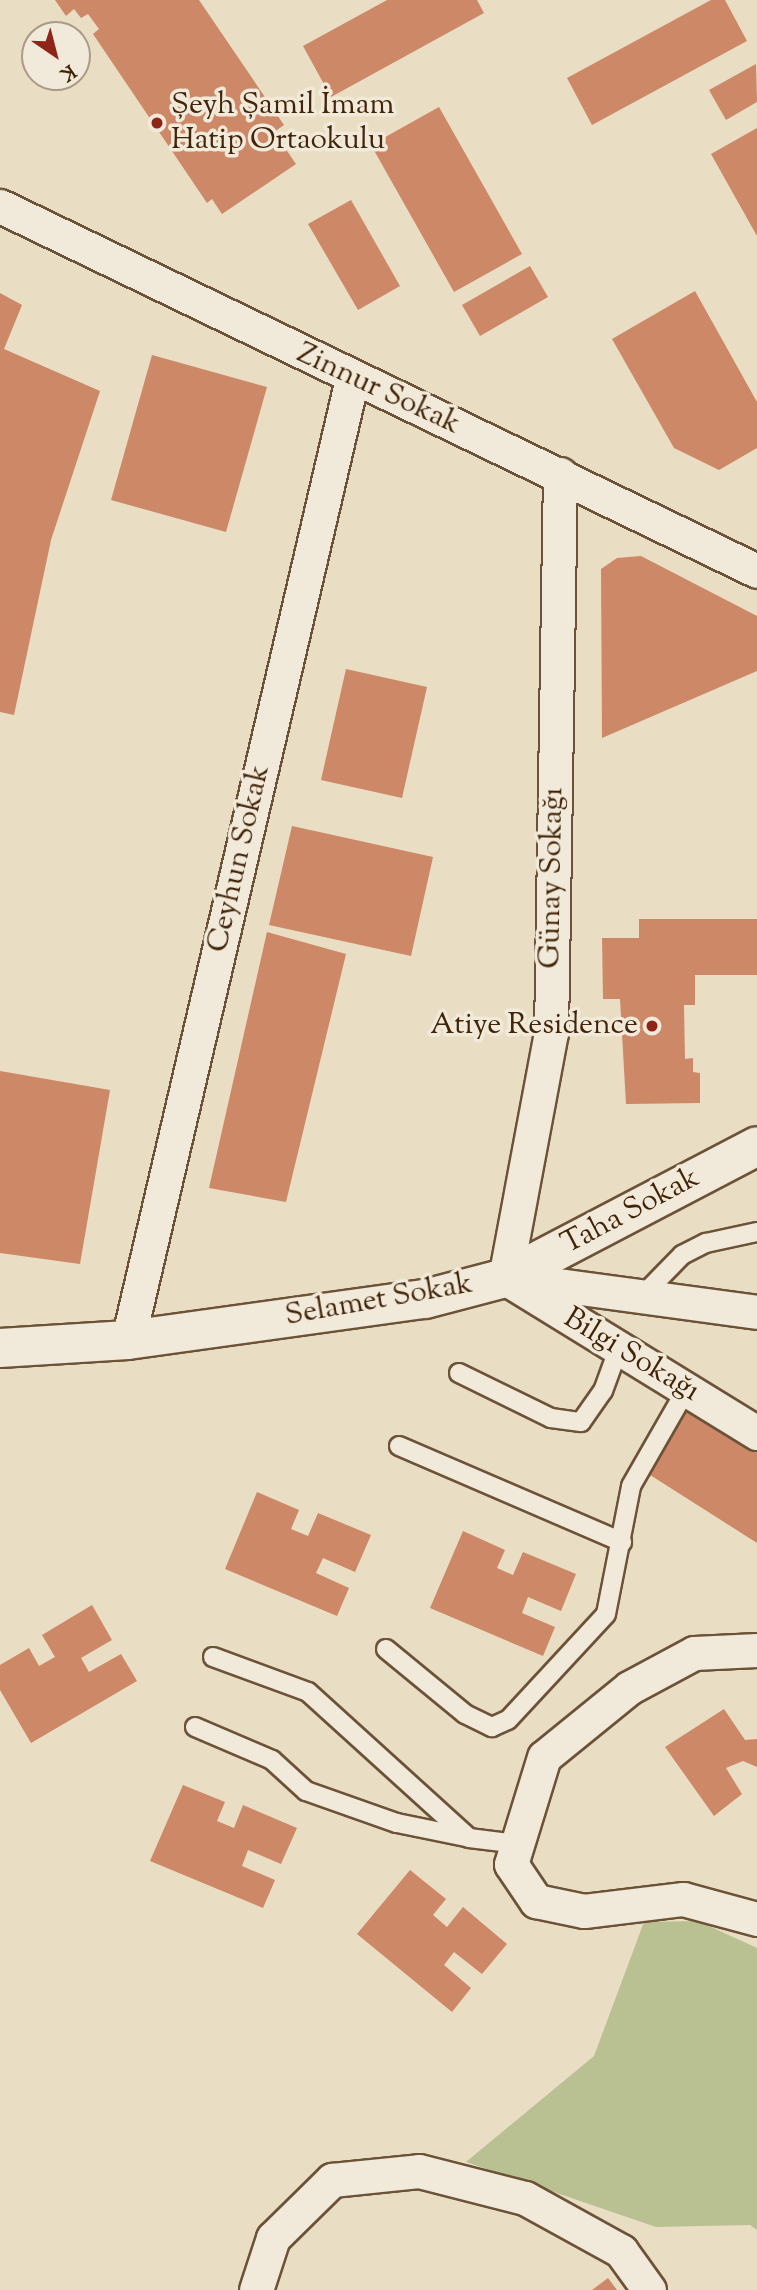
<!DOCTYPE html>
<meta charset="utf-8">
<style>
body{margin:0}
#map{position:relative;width:757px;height:2290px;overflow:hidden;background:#e9ddc4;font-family:"Sorts Mill Goudy",serif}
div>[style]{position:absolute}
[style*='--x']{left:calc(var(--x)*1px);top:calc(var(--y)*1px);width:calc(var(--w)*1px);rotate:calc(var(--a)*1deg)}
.green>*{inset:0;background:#b9c092}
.building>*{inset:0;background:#cc8867}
.roads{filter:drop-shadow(2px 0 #6c5237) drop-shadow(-2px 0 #6c5237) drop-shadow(0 2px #6c5237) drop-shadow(0 -2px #6c5237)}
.service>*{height:18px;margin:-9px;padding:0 9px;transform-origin:9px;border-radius:9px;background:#f1e9d9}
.minor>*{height:33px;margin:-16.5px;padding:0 16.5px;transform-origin:16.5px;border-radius:16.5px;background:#f1e9d9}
.tertiary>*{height:38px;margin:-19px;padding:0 19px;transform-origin:19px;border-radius:19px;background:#f1e9d9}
.dots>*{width:19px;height:19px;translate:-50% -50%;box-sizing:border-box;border:4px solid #f1e9d9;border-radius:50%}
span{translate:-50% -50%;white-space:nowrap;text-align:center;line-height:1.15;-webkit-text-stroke:7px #f1e9d9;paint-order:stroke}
.poi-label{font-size:30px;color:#422408}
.left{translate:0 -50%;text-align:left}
.right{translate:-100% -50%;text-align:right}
.street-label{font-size:30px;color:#422408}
.north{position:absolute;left:21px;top:21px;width:70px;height:70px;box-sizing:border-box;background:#f1e9d9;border:2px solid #ab9a85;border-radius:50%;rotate:145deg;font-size:19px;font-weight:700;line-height:28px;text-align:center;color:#422408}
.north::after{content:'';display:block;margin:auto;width:24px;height:32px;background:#8f2418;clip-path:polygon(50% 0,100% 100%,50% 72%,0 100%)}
</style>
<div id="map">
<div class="green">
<div style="clip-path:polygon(698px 1921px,757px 1948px,757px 2230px,750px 2225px,656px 2227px,466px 2162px,594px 2056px,644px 1922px)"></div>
</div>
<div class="building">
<div style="clip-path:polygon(55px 0,199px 0,284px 125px,274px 132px,296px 164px,222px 214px,212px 199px,207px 203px,93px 34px,99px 29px,88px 14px,81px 18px,74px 9px,66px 16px)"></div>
<div style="clip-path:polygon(387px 0,477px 0,484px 13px,331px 97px,303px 46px)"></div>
<div style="clip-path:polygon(711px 0,725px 0,747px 41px,592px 125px,567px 78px)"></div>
<div style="clip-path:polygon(756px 64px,757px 102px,726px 120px,709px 90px)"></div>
<div style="clip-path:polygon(439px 107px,522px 254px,454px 292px,371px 145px)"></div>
<div style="clip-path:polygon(757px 128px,757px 236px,711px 154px)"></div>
<div style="clip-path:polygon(351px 200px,400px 286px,358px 310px,308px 224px)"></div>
<div style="clip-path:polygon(530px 266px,548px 297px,480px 336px,462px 305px)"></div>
<div style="clip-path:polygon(695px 291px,757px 402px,757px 448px,719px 470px,674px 448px,612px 339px)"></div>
<div style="clip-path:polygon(0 293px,22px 305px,4px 349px,100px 391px,51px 540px,14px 715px,0 712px)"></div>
<div style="clip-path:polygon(152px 355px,267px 387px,226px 532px,111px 500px)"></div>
<div style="clip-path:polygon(641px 556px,757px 616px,757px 671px,602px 738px,601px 569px,617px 558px)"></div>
<div style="clip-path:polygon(346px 669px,427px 687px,402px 798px,321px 780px)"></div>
<div style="clip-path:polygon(292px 826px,433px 857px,411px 956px,269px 925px)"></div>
<div style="clip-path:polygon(639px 919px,757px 919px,757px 975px,695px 975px,695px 1005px,684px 1005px,685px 1059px,693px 1058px,693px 1072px,700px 1073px,700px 1103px,626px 1104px,620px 999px,603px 999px,602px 938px,639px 938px)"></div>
<div style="clip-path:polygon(267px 932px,346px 954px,286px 1202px,209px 1188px)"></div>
<div style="clip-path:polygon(0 1071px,110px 1090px,80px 1264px,0 1253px)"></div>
<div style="clip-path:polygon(690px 1406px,757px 1449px,757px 1543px,647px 1473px)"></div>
<div style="clip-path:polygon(257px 1492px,299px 1510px,291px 1529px,308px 1536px,318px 1513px,371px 1535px,355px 1572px,323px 1558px,316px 1573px,349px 1588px,337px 1616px,225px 1569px)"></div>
<div style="clip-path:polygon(463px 1531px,505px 1550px,497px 1568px,513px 1575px,523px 1552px,576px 1574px,561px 1611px,528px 1597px,522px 1613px,555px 1627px,543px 1656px,430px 1608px)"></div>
<div style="clip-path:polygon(92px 1605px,112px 1640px,81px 1658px,89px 1672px,121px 1654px,137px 1681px,31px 1743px,0 1690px,0 1665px,29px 1648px,39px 1666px,55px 1657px,42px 1635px)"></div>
<div style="clip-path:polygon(724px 1709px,745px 1740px,757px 1739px,757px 1767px,743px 1761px,726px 1768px,742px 1794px,714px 1816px,665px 1747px)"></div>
<div style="clip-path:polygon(183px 1785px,225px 1802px,217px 1821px,234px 1828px,243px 1805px,297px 1828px,281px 1864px,248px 1850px,242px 1866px,275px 1880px,263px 1908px,150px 1861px)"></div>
<div style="clip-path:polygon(410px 1870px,446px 1899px,433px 1915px,447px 1927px,463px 1907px,507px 1944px,482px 1974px,454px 1952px,444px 1965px,471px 1988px,452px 2012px,357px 1934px)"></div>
<div style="clip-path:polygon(608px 2278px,617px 2290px,592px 2290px)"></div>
</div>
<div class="roads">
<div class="service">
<div style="--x:643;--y:1295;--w:56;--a:-45.7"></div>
<div style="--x:682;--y:1255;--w:27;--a:-27"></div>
<div style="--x:706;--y:1243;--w:52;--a:-12.2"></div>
<div style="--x:459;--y:1373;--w:102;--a:26.1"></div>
<div style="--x:551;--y:1418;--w:30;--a:8"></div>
<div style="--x:581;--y:1422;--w:38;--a:-55"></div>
<div style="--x:603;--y:1391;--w:44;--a:-69.9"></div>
<div style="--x:399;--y:1446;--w:243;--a:23.3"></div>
<div style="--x:386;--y:1649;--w:102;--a:39.4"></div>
<div style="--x:465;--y:1714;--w:30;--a:26"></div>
<div style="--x:492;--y:1727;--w:17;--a:-24"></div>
<div style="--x:508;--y:1720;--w:144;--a:-47.2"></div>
<div style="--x:606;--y:1614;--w:130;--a:-78.9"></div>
<div style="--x:631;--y:1486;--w:111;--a:-60.2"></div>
<div style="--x:213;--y:1657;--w:101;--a:20.2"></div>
<div style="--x:308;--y:1692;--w:217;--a:42.2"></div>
<div style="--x:469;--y:1838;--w:48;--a:7.1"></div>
<div style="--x:195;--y:1727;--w:84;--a:23.2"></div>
<div style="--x:272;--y:1760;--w:46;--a:42.4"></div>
<div style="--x:306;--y:1791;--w:96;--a:19.4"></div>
<div style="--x:397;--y:1823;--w:70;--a:11.5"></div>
</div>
<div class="minor">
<div style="--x:0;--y:206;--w:840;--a:25.74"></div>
<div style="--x:505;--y:1278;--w:249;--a:-79.4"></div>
<div style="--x:551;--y:1033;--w:559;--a:-89.08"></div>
<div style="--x:505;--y:1278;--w:296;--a:31.6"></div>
<div style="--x:514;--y:1279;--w:245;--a:7.7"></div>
<div style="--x:128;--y:1340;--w:987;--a:-76.88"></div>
<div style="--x:757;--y:1650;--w:63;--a:177.3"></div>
<div style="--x:694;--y:1653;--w:74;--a:151.7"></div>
<div style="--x:629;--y:1688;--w:109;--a:140.9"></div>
<div style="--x:544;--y:1757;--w:112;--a:107.1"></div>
<div style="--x:511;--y:1864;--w:45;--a:56"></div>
<div style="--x:536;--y:1901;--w:49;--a:11.8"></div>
<div style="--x:584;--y:1911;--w:100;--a:-6.9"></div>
<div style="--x:683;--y:1899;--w:77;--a:15.1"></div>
<div style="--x:256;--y:2290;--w:55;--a:-71.9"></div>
<div style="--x:273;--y:2238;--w:83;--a:-44.5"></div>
<div style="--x:332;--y:2180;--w:87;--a:-5.9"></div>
<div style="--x:419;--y:2171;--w:109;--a:14.3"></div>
<div style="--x:525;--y:2198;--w:110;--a:28.9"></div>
<div style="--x:621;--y:2251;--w:48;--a:54.3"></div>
</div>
<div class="tertiary">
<div style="--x:0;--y:1348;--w:128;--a:-3.6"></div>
<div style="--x:128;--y:1340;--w:300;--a:-7.9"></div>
<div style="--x:425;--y:1299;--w:83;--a:-14.7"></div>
<div style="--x:505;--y:1278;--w:284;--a:-27.6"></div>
</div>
</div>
<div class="dots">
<div style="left:157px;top:123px;background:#8f2418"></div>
<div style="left:652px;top:1026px;background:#8f2418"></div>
</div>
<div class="poi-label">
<span class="left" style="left:171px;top:123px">Şeyh Şamil İmam<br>Hatip Ortaokulu</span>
<span class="right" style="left:638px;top:1026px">Atiye Residence</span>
</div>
<div class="street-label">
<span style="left:378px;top:390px;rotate:25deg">Zinnur Sokak</span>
<span style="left:240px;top:859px;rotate:-77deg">Ceyhun Sokak</span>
<span style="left:553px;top:878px;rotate:-89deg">Günay Sokağı</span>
<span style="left:631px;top:1212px;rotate:-28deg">Taha Sokak</span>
<span style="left:379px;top:1301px;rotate:-10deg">Selamet Sokak</span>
<span style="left:631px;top:1356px;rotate:31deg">Bilgi Sokağı</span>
</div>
<div class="north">K</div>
</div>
